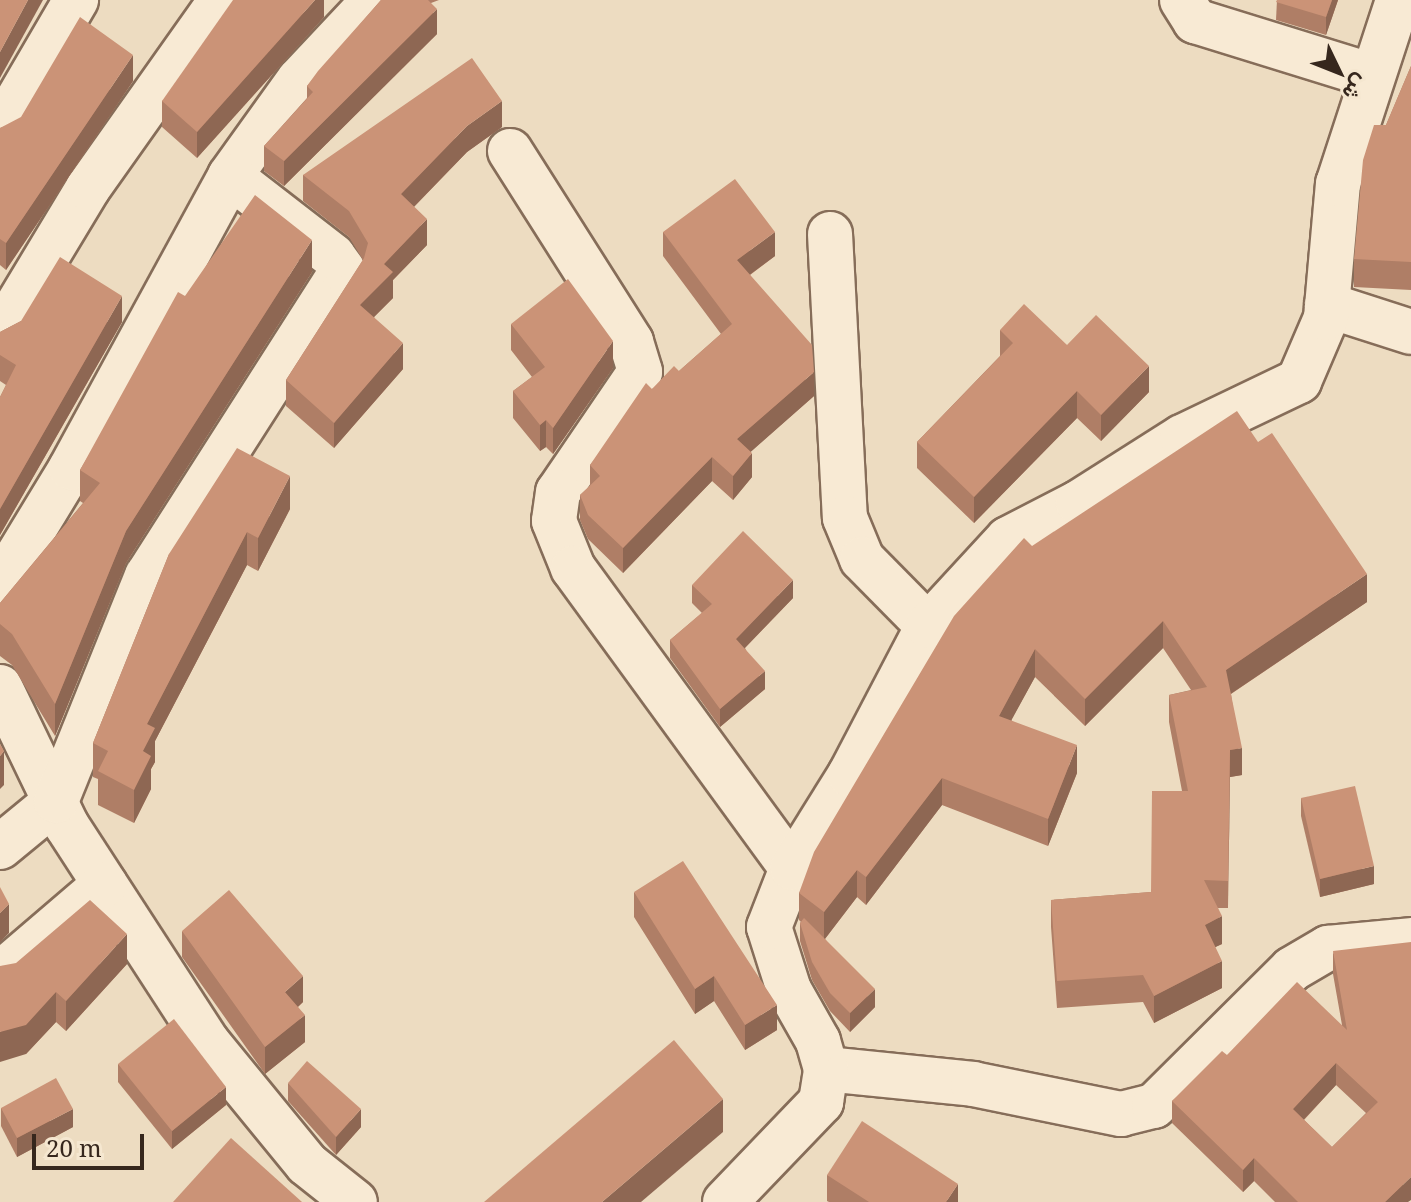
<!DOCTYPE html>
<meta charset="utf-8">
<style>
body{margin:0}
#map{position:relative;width:1411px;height:1202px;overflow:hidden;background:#eddcc1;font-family:"Noto Serif",Vazirmatn,serif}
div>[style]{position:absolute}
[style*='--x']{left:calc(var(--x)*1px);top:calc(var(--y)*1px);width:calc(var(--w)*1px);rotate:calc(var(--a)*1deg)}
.roads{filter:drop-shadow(2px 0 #866d59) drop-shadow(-2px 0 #866d59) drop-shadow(0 2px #866d59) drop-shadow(0 -2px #866d59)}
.minor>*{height:44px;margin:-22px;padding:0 22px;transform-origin:22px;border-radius:22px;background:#f8ead4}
.wall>*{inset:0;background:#af7e66}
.shaded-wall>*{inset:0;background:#8e6753}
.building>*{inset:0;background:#cb9377}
span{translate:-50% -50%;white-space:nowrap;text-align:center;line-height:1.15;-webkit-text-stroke:6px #f5e7d0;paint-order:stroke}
.north{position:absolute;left:1299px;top:32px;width:80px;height:80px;-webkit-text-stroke:6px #f5e7d0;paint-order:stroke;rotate:133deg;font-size:22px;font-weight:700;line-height:32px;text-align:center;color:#36271d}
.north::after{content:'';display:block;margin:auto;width:28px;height:36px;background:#36271d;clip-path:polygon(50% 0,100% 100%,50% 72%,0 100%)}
.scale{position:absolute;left:32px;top:1134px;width:112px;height:36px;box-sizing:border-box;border:4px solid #36271d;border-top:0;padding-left:10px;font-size:24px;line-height:28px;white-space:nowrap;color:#36271d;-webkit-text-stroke:6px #f5e7d0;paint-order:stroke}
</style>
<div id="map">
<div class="roads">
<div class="minor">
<div style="--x:1182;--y:0;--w:25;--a:58"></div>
<div style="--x:1195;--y:21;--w:186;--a:17.2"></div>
<div style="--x:0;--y:130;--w:151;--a:-59.7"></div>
<div style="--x:510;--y:151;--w:226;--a:57.6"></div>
<div style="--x:631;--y:342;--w:31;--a:73"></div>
<div style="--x:640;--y:372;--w:145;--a:124.3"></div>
<div style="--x:558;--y:492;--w:29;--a:98"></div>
<div style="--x:554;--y:521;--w:51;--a:68"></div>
<div style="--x:573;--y:568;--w:371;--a:53.9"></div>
<div style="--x:830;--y:234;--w:284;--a:87"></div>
<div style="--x:845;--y:518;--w:44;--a:67.5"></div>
<div style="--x:862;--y:559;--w:94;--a:45.4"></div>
<div style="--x:1327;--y:305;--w:88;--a:17.8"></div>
<div style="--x:0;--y:334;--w:170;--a:-58.9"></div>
<div style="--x:88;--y:188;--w:230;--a:-54.7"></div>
<div style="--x:0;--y:585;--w:137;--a:-58.7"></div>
<div style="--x:71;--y:468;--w:332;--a:-61.4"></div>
<div style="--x:230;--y:176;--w:118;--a:-54.3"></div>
<div style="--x:299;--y:80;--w:110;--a:-46.8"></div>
<div style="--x:0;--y:687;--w:154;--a:64.3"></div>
<div style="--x:67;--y:826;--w:259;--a:57"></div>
<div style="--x:208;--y:1043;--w:156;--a:50.7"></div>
<div style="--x:307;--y:1164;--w:61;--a:38.4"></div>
<div style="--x:0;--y:847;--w:72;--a:-39.4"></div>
<div style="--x:56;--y:801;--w:243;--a:-68"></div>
<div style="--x:147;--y:576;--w:363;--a:-57.4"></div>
<div style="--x:343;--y:270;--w:17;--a:-126"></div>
<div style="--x:333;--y:256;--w:130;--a:-142.2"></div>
<div style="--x:0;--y:974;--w:138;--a:-40.6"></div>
<div style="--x:826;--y:1069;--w:148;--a:5.8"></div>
<div style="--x:973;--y:1084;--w:151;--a:11.5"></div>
<div style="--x:1121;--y:1114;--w:34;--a:-14"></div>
<div style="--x:1154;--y:1106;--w:194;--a:-44.8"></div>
<div style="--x:1292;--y:969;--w:42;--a:-30.3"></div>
<div style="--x:1328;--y:948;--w:83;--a:-5.5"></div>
<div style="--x:725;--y:1202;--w:139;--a:-46.2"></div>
<div style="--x:821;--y:1102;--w:33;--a:-81"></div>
<div style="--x:826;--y:1069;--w:29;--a:-106"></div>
<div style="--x:818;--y:1041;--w:59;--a:-119.6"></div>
<div style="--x:789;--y:990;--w:66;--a:-107.6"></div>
<div style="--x:769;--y:927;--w:63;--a:-68.7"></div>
<div style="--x:792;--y:868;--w:110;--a:-58.1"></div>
<div style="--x:850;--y:775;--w:168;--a:-62.4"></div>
<div style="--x:928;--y:626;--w:118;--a:-47.4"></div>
<div style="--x:1008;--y:539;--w:79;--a:-27.2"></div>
<div style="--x:1078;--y:503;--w:123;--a:-32.4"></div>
<div style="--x:1182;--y:437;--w:130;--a:-25.6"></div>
<div style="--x:1299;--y:381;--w:69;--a:-66.8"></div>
<div style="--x:1326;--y:318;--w:135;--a:-84.9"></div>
<div style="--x:1338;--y:184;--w:194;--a:-71.9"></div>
</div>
</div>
<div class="wall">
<div style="clip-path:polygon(324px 0,324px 17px,197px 158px,162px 127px,162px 101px)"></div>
<div style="clip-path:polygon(381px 0,439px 0,431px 3px,437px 34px,284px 186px,264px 171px,264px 146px,307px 98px,307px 86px)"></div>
<div style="clip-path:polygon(1277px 0,1338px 0,1326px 35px,1276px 20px)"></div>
<div style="clip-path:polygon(1411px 66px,1411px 290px,1354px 287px,1354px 259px,1386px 125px)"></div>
<div style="clip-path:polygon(133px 81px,6px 270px,0 265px,0 128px)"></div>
<div style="clip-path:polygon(502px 127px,467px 152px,414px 207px,427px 245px,393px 280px,393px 298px,374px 317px,403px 369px,334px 448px,286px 406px,286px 380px,363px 260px,349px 237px,303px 201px,303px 175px)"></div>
<div style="clip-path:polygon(663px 232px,775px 256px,750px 275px,814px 396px,750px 452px,752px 477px,733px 500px,712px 481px,623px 573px,588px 539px,580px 520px,580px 495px,590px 486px,590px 465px,652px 389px,679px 371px,721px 334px,663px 256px)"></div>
<div style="clip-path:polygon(312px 272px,126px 563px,55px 736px,12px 665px,0 656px,0 603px,83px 503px,80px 501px,80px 470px,185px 296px)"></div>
<div style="clip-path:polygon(21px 321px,122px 322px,0 535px,0 397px,6px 385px,0 381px,0 332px)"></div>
<div style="clip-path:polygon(511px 324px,613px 368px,553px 454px,546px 447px,540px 451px,513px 418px,513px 391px,532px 377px,511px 350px)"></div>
<div style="clip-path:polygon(1000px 330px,1067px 345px,1149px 392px,1101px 441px,1077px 418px,974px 523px,917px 468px,917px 442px,1000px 356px)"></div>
<div style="clip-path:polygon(290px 509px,258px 571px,247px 565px,155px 741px,155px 762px,151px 769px,151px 789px,134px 823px,98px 805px,98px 779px,93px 777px,93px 743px,169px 554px)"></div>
<div style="clip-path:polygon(1032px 546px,1367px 602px,1231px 694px,1242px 775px,1230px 777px,1228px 908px,1218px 908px,1222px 944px,1215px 947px,1222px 988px,1154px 1023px,1143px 1002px,1057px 1008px,1051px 927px,1051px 900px,1151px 892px,1182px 791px,1169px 722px,1169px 695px,1191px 690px,1163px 648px,1085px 726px,1035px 677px,1011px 720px,1077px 773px,1048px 846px,942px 805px,866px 905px,857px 897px,825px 939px,875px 1007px,850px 1032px,830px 1011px,812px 980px,800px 941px,800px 923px,801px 922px,799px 920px,799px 893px)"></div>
<div style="clip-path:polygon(692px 585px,793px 598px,745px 648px,765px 689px,720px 727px,670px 658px,670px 640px,702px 613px,692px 603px)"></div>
<div style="clip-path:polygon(1301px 798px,1374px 884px,1320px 897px,1301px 816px)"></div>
<div style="clip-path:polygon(634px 892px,777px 1030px,745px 1050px,714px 1001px,695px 1014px,634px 917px)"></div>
<div style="clip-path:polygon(182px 931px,303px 1002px,298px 1007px,305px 1042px,265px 1074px,182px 957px)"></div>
<div style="clip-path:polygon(evenodd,1333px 951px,1408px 1202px,1275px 1202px,1254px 1181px,1243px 1192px,1172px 1123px,1172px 1101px,1227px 1055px,1342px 1025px,1333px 974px,1333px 951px,1336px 1085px,1366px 1113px,1332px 1147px,1304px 1120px,1336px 1085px)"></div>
<div style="clip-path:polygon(127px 964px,66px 1031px,56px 1022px,26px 1054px,0 966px)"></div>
<div style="clip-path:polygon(118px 1064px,226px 1105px,172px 1149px,118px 1082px)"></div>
<div style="clip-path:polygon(288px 1083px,361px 1127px,336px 1155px,288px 1101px)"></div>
<div style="clip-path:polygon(1px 1108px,73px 1127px,17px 1157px,1px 1126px)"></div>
<div style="clip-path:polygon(827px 1175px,958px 1202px,829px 1202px,827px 1201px)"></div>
</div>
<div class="shaded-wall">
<div style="clip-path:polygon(28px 0,43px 0,0 78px,0 52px)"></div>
<div style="clip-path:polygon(315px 0,324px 0,324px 17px,197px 158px,197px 132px)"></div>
<div style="clip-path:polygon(1332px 0,1338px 0,1326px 35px,1326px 17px)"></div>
<div style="clip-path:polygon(437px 9px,437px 34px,284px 186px,284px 161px)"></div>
<div style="clip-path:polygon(133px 55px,133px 81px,6px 270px,6px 243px)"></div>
<div style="clip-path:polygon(502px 101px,502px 127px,467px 152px,401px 220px,401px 194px,467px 126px)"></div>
<div style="clip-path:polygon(427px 219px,427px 245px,393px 280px,393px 298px,360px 331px,360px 305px,384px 264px)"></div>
<div style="clip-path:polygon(775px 232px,775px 256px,737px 284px,737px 260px)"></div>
<div style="clip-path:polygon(312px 240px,312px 272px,126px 563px,55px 736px,55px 704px,126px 531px)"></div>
<div style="clip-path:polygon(122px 296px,122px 322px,0 535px,0 509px)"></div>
<div style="clip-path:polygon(613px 341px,613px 368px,553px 454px,553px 428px)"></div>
<div style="clip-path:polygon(403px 343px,403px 369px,334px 448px,334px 423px)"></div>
<div style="clip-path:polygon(1149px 366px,1149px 392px,1101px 441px,1101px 415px)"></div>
<div style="clip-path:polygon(814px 372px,814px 396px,737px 464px,737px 439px)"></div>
<div style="clip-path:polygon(1077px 391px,1077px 418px,974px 523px,974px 497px)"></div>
<div style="clip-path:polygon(546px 420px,546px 447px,540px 451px,540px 425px)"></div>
<div style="clip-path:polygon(752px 453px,752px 477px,733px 500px,733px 476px)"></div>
<div style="clip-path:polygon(712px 457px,712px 481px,623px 573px,623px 548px)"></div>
<div style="clip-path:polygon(290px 476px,290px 509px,258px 571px,258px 538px)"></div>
<div style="clip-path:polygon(247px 532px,247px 565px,155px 741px,155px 762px,151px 769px,151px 789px,134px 823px,134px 790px,143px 751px,147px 724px)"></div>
<div style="clip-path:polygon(1367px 574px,1367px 602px,1226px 697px,1226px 670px)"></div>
<div style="clip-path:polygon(793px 580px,793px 598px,736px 657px,736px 639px)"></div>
<div style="clip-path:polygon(1163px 621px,1163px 648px,1085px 726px,1085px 699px)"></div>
<div style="clip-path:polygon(1035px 649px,1035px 677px,999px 743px,999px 716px)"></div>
<div style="clip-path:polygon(765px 671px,765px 689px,720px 727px,720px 709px)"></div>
<div style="clip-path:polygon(1077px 745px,1077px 773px,1048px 846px,1048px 819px)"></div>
<div style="clip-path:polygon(1242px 748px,1242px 775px,1230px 777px,1228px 908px,1230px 750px)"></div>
<div style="clip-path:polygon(4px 751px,4px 785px,0 789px,0 756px)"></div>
<div style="clip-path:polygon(942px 778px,942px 805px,866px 905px,866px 877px)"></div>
<div style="clip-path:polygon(1374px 866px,1374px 884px,1320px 897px,1320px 879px)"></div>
<div style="clip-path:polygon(857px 870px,857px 897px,824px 940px,824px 912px)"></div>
<div style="clip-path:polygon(9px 904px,9px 933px,0 942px,0 913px)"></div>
<div style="clip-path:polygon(1222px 916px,1222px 944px,1205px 952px,1205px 925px)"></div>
<div style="clip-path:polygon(127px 934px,127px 964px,66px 1031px,66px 1001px)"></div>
<div style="clip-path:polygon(1222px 961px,1222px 988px,1154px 1023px,1154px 996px)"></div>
<div style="clip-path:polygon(303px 976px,303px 1002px,285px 1018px,285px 992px)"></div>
<div style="clip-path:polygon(714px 976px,714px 1001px,695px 1014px,695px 989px)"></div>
<div style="clip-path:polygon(875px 989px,875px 1007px,850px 1032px,850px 1013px)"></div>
<div style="clip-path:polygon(56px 992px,56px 1022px,26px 1054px,0 1062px,0 1032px)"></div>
<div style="clip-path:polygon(777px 1005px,777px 1030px,745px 1050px,745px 1025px)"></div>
<div style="clip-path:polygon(305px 1015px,305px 1042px,265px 1074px,265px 1047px)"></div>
<div style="clip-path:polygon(1336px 1063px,1336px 1085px,1293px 1131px,1293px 1109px)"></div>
<div style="clip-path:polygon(226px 1087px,226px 1105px,172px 1149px,172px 1131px)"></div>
<div style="clip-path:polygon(723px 1099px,723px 1132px,641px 1202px,602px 1202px)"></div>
<div style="clip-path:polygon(73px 1109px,73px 1127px,17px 1157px,17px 1138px)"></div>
<div style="clip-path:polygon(361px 1109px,361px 1127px,336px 1155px,336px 1137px)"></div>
<div style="clip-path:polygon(1254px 1158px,1254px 1181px,1243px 1192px,1243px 1170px)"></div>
<div style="clip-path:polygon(1411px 1177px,1411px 1200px,1408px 1202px,1385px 1202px)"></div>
<div style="clip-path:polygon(958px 1184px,958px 1202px,946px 1202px)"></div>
</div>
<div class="building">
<div style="clip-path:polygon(0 0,28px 0,0 52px)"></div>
<div style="clip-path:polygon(233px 0,315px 0,197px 132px,162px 101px)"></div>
<div style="clip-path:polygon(381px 0,428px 0,437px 9px,284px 161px,264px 146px,313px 92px,307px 86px,318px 71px)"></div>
<div style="clip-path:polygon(1277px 0,1332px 0,1326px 17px,1276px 2px)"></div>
<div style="clip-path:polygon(80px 17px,133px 55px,6px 243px,0 239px,0 128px,21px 117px)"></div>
<div style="clip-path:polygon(472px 58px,502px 101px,467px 126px,401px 194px,427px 219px,384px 264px,393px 272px,360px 305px,403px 343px,334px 423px,286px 380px,364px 258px,368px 243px,349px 211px,303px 175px)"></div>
<div style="clip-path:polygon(1411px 66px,1411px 262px,1354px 259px,1363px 160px,1374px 125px,1386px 125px)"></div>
<div style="clip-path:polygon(735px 179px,775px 232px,737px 260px,812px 345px,814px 372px,737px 439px,752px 453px,733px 476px,712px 457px,623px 548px,588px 515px,580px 495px,600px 476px,590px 465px,646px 383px,652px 389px,674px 366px,679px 371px,732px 324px,663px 232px)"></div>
<div style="clip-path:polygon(255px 195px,312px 240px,126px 531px,55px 704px,12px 634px,0 624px,0 603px,100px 483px,80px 470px,178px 292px,185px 296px)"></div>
<div style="clip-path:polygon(60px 257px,122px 296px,0 509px,0 397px,16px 365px,0 355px,0 332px,21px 321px)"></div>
<div style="clip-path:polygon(568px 279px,613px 341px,553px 428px,546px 420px,540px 425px,513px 391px,545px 367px,511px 324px)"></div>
<div style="clip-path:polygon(1024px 304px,1067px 345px,1096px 315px,1149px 366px,1101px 415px,1077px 391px,974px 497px,917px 442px,1013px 343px,1000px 330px)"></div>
<div style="clip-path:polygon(1237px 411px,1258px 442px,1272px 433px,1367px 574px,1226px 670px,1242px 748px,1230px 750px,1228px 881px,1204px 880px,1222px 916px,1205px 925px,1222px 961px,1154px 996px,1143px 975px,1057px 981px,1051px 900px,1151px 892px,1152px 791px,1188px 791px,1169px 695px,1207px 687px,1163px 621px,1085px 699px,1035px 649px,999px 716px,1077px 745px,1048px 819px,942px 778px,866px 877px,857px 870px,824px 912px,799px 893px,814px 852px,954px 616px,1024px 538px,1032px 546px)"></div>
<div style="clip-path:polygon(237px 448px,290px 476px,258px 538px,247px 532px,147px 724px,155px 728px,143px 751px,151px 756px,134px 790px,98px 771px,108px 751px,93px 743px,169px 554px)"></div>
<div style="clip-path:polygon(743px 531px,793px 580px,736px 639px,765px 671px,720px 709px,670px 640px,712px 604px,692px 585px)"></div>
<div style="clip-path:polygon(0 744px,4px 751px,0 756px)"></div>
<div style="clip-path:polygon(1355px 786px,1374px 866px,1320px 879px,1301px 798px)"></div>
<div style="clip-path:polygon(683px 861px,777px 1005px,745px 1025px,714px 976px,695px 989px,634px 892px)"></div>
<div style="clip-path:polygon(0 887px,9px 904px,0 913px)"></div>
<div style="clip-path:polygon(229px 890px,303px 976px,285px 992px,305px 1015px,265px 1047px,182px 931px)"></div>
<div style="clip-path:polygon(90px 900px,127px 934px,66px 1001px,56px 992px,26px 1025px,0 1032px,0 966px,16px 963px)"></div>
<div style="clip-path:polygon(804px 918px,875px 989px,850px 1013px,830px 993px,812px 962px,800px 923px)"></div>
<div style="clip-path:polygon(evenodd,1411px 942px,1411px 1177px,1385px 1202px,1298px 1202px,1254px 1158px,1243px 1170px,1172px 1101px,1222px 1051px,1227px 1055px,1297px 982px,1347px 1030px,1333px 951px,1411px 942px,1336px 1063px,1378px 1102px,1332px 1147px,1293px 1109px,1336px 1063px)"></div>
<div style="clip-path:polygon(174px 1019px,226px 1087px,172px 1131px,118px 1064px)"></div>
<div style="clip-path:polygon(674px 1040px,723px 1099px,602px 1202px,484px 1202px)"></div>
<div style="clip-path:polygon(307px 1061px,361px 1109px,336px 1137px,288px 1083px)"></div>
<div style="clip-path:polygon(56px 1078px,73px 1109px,17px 1138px,1px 1108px)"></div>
<div style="clip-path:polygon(862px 1121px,958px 1184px,946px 1202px,869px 1202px,827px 1175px)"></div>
<div style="clip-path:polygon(231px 1138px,302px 1202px,173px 1202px)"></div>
</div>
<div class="north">ش</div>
<div class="scale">20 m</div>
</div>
